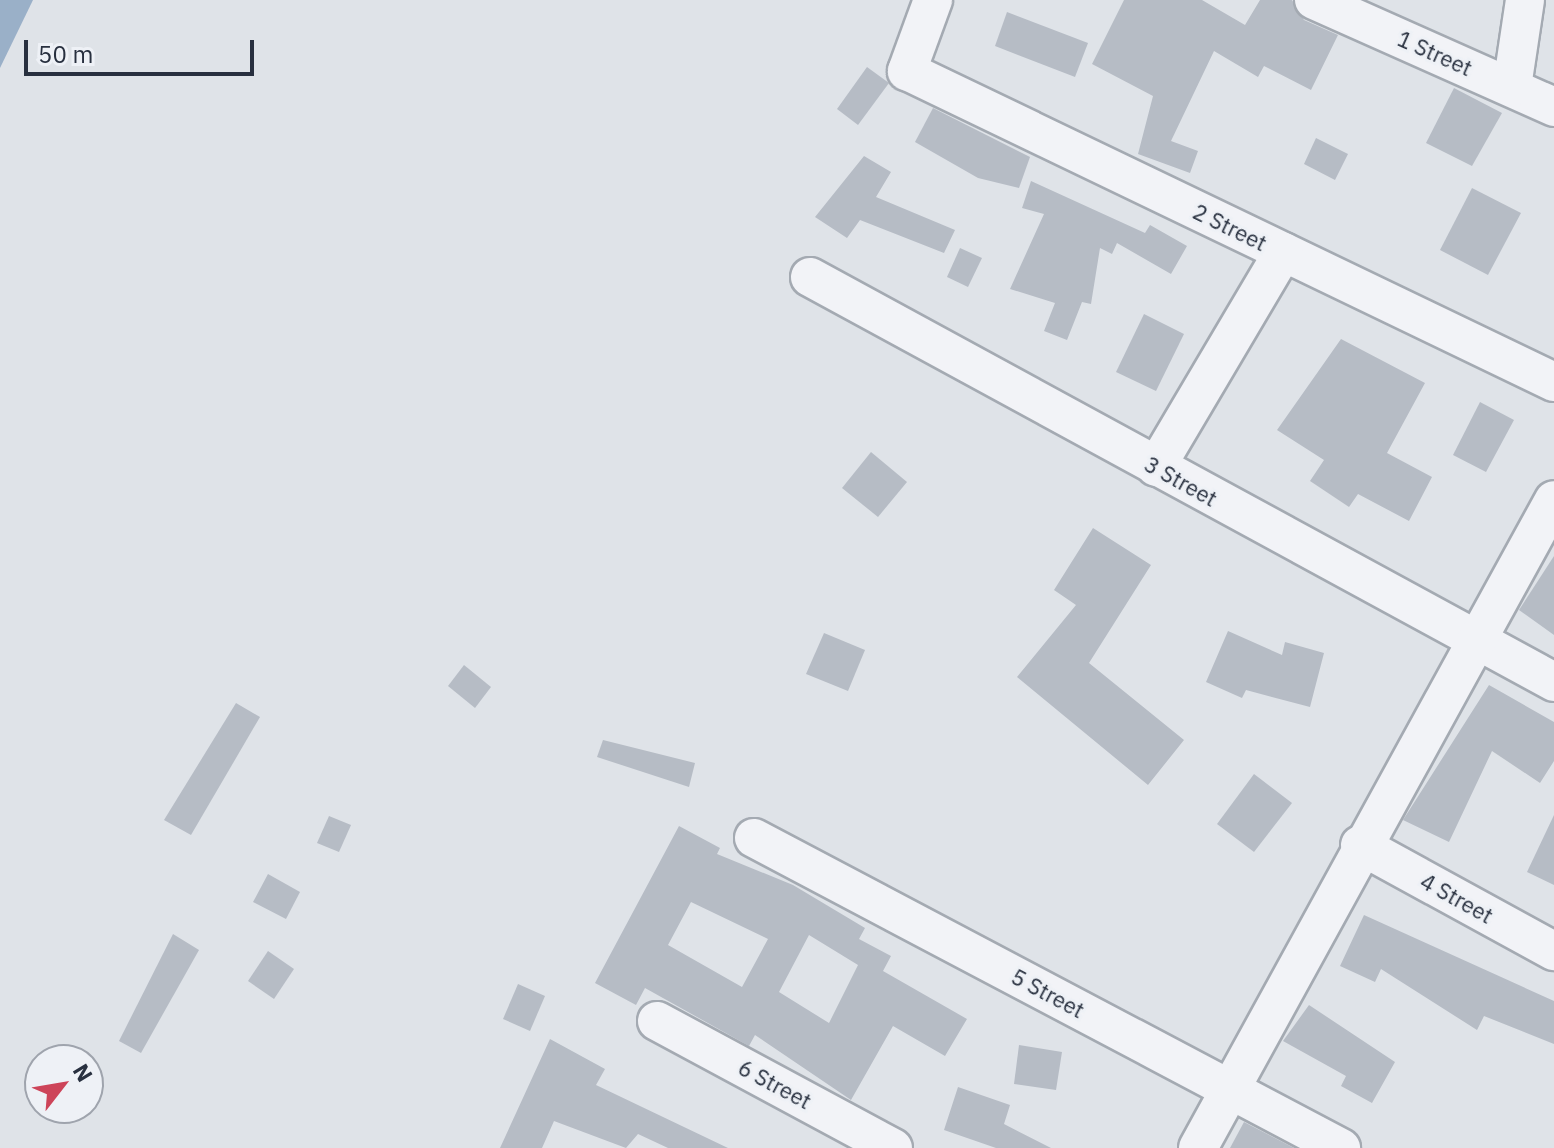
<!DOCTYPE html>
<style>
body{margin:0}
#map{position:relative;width:1554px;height:1148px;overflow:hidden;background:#dfe3e8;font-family:"IBM Plex Sans",sans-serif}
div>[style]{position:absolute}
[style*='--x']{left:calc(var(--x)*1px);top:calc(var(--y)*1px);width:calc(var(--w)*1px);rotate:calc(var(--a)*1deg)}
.water>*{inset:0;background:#9ab0c8}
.building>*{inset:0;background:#b6bcc5}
.roads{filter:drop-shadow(2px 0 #a4aab2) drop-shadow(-2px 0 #a4aab2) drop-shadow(0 2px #a4aab2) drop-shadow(0 -2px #a4aab2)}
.minor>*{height:38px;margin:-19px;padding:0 19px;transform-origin:19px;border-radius:19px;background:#f2f3f7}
span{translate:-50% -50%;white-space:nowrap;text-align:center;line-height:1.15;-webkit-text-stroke:6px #eef1f6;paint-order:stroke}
.street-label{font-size:22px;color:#28303f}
.north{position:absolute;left:24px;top:1044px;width:80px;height:80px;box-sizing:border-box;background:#eef1f6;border:2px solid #9fa4ad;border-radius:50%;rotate:59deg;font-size:22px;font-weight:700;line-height:32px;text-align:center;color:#28303f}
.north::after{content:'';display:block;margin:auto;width:28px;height:36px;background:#cd4459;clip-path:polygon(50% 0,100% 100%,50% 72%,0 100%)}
.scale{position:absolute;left:24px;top:40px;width:230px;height:36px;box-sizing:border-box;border:4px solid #28303f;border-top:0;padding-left:10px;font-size:24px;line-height:28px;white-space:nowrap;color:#28303f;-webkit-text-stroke:6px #eef1f6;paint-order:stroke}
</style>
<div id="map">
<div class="water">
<div style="clip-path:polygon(0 0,33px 0,0 68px)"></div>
</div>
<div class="building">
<div style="clip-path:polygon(1124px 0,1202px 0,1245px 25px,1260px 0,1292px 0,1304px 20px,1338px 35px,1311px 90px,1264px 66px,1258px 77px,1214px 51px,1171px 141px,1198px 151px,1190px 173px,1138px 154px,1153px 96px,1092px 64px)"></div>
<div style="clip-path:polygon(1007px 12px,1088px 43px,1075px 77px,995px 46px)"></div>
<div style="clip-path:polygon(867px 67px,889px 83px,858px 125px,837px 109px)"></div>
<div style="clip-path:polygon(1454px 88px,1502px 113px,1472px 166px,1426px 143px)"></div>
<div style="clip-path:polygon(933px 108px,1030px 157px,1019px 188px,978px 178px,915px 142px)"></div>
<div style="clip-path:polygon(1316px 138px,1348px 154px,1335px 180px,1304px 164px)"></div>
<div style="clip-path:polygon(864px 156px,891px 172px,876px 197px,955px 230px,944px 253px,860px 220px,847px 238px,815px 217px)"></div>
<div style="clip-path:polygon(1031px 181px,1145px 233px,1150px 225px,1187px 246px,1171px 274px,1117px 243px,1112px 254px,1100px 248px,1091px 304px,1082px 302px,1067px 340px,1044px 331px,1055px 303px,1010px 289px,1044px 214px,1022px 208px)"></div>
<div style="clip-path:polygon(1472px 188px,1521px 213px,1488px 275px,1440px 250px)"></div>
<div style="clip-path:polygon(960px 248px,982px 258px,968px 287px,947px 277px)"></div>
<div style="clip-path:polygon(1144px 314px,1184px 334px,1156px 391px,1116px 372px)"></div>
<div style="clip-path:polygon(1341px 339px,1425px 383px,1387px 453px,1432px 477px,1409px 521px,1358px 494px,1349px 507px,1310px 481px,1324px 460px,1277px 430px)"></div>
<div style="clip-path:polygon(1480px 402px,1514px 420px,1486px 472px,1453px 455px)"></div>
<div style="clip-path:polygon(871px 452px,907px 482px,878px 517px,842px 488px)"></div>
<div style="clip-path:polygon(1093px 528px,1151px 565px,1089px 663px,1184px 740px,1148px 785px,1017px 677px,1076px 605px,1054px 590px)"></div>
<div style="clip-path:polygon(1554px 556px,1554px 635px,1519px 610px)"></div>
<div style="clip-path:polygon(1228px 631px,1282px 655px,1285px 642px,1324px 653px,1310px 707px,1246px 690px,1242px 698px,1206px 682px)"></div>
<div style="clip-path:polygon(824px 633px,865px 650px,848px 691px,806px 674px)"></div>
<div style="clip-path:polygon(464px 665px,491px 687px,475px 708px,448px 686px)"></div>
<div style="clip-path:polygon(1489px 685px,1554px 722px,1554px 761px,1540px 783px,1492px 751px,1449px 842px,1403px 820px)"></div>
<div style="clip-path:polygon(236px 703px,260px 717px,191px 835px,164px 820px)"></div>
<div style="clip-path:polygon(603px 740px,695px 763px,689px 787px,597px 757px)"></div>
<div style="clip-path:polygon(1254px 774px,1292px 803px,1254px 852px,1217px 824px)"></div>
<div style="clip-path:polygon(1554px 815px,1554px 885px,1527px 872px)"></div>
<div style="clip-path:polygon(329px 816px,351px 825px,339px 852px,317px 843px)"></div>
<div style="clip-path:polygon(evenodd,679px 826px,720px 848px,717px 854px,793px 885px,865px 928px,859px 939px,891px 956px,883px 971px,967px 1019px,945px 1056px,893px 1026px,851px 1100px,755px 1035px,749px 1046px,645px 988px,636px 1005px,595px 983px,679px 826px,691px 902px,768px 939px,742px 987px,668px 945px,691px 902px,679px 826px,809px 935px,858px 965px,829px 1023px,779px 992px,809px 935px)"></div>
<div style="clip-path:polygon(268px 874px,300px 892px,286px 919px,253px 902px)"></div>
<div style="clip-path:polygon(1364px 915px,1554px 1001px,1554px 1044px,1484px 1016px,1477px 1030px,1381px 969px,1375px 982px,1340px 966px)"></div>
<div style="clip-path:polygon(173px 934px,199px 950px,141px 1053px,119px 1041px)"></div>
<div style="clip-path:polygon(268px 951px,294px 969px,274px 999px,248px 981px)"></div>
<div style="clip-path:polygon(518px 984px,545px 996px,530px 1031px,503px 1019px)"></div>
<div style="clip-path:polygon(1309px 1005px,1395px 1062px,1372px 1103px,1341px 1086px,1346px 1076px,1283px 1041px)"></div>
<div style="clip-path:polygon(550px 1039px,605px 1069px,596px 1085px,728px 1148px,668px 1148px,638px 1134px,626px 1148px,554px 1121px,542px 1148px,500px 1148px)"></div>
<div style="clip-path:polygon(1019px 1045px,1062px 1052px,1056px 1090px,1014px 1084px)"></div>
<div style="clip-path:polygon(958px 1087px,1010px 1105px,1004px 1124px,1051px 1148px,996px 1148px,944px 1130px)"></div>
<div style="clip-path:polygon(1244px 1122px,1294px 1148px,1230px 1148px)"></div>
</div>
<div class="roads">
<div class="minor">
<div style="--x:933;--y:0;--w:76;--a:110.1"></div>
<div style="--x:907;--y:71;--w:718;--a:25.67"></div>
<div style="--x:1314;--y:0;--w:263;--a:24"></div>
<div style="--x:1512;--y:87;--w:88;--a:-81.5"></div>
<div style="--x:810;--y:277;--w:847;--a:28.56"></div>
<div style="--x:1156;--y:467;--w:250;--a:-59.4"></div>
<div style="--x:754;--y:838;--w:664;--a:27.84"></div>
<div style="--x:1360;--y:845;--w:221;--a:28.7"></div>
<div style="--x:657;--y:1021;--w:268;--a:28.3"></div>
<div style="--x:1198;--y:1148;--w:739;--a:-61.22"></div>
</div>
</div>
<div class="street-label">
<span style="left:1435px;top:53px;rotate:24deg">1 Street</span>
<span style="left:1230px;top:227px;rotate:26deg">2 Street</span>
<span style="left:1181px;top:481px;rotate:29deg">3 Street</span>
<span style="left:1457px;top:898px;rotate:29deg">4 Street</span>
<span style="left:1048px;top:993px;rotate:28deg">5 Street</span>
<span style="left:775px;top:1084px;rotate:28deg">6 Street</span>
</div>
<div class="north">N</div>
<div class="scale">50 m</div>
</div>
